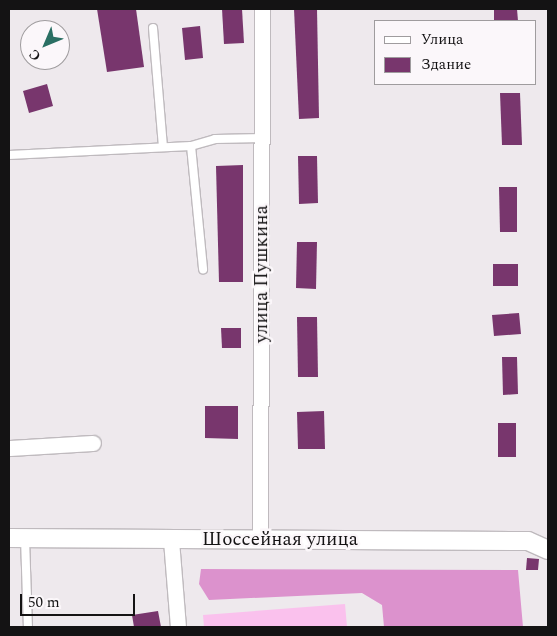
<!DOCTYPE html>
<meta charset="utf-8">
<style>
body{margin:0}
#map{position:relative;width:557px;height:636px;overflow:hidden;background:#eee9ed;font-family:Spectral,serif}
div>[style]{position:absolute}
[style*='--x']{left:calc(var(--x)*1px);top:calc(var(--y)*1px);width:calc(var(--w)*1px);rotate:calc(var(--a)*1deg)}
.green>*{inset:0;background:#fac1ed}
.forest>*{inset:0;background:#dc92cd}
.building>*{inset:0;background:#78366d}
.roads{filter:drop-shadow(1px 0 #bfbabe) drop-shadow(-1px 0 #bfbabe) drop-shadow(0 1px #bfbabe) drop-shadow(0 -1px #bfbabe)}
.service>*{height:8px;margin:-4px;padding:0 4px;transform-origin:4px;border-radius:4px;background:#fff}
.minor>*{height:15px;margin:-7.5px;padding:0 7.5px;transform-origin:7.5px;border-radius:7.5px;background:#fff}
.tertiary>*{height:18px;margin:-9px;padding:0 9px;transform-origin:9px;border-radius:9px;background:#fff}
span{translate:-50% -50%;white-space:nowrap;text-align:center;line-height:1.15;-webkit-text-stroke:5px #fbf7fa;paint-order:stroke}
.street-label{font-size:19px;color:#141314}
.frame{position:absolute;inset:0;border:10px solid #141314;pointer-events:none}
.legend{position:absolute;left:374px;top:20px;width:162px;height:65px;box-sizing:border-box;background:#fbf7fa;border:1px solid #9f9c9e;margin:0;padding:6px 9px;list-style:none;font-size:15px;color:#141314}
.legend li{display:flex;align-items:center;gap:10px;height:25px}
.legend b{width:25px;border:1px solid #9f9c9e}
.north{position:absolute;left:20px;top:20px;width:50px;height:50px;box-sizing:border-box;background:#fbf7fa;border:1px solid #9f9c9e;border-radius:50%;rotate:225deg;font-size:14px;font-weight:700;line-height:20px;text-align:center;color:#141314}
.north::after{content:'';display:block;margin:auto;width:18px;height:22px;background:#2a6f63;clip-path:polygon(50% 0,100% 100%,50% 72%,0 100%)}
.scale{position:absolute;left:20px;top:594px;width:115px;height:22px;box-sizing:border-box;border:2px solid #141314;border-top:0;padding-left:6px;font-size:15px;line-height:18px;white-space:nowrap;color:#141314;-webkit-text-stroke:4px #fbf7fa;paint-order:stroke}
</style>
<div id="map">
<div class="green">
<div style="clip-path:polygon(345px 604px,347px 627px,204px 627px,203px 615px)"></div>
</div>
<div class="forest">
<div style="clip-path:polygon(201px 569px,518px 570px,523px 627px,384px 627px,382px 605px,362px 593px,209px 600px,199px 584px)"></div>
</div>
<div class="building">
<div style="clip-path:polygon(97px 9px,136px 9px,144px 67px,107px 72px)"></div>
<div style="clip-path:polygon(222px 9px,242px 9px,244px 43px,224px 44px)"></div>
<div style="clip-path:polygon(294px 9px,317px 9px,319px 118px,299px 119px)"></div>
<div style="clip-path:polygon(494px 9px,517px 9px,518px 21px,494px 21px)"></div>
<div style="clip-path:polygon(200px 26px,203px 58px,185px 60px,182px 28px)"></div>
<div style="clip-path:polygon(47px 84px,53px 106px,29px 113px,23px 91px)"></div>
<div style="clip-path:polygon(500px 93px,520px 93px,522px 145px,502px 145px)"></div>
<div style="clip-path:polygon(298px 156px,317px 156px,318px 203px,299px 204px)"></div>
<div style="clip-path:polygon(243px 165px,243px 282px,219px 282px,216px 166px)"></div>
<div style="clip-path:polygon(499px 187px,517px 187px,517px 232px,500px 232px)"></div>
<div style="clip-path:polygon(297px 242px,317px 242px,316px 289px,296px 288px)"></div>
<div style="clip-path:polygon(493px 264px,518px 264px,518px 286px,493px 286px)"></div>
<div style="clip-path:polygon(519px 313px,521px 334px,494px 336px,492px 315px)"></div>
<div style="clip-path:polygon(297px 317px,317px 317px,318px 377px,298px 377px)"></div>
<div style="clip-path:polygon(221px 328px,241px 328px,241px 348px,222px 348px)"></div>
<div style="clip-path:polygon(502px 357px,517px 357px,518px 394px,503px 395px)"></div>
<div style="clip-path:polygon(205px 406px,238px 406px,238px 439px,205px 438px)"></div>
<div style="clip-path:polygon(324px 411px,325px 449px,298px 449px,297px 412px)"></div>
<div style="clip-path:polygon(498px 423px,516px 423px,516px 457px,498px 457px)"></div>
<div style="clip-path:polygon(527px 558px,539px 559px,538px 570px,526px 570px)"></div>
<div style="clip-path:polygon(158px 611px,161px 627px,134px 627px,132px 615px)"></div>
</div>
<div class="roads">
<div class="service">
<div style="--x:153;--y:28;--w:119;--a:85.2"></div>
<div style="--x:191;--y:146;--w:124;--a:84.4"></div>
<div style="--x:9;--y:155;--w:182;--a:-2.8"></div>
<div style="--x:191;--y:146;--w:25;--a:-16"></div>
<div style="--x:215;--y:139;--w:48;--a:-1.2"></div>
<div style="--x:25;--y:538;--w:89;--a:88.1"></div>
</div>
<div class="minor">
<div style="--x:9;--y:448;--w:84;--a:-3.4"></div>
<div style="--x:171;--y:540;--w:87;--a:85.4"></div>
<div style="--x:260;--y:540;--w:531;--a:-89.78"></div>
</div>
<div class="tertiary">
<div style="--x:9;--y:538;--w:519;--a:0.33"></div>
<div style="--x:528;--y:541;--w:22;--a:24"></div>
</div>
</div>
<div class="street-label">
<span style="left:262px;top:274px;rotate:-90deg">улица Пушкина</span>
<span style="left:280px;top:540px">Шоссейная улица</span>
</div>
<div class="frame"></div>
<ul class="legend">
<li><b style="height:6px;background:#fff"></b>Улица</li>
<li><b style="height:14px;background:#78366d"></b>Здание</li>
</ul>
<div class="north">С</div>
<div class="scale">50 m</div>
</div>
